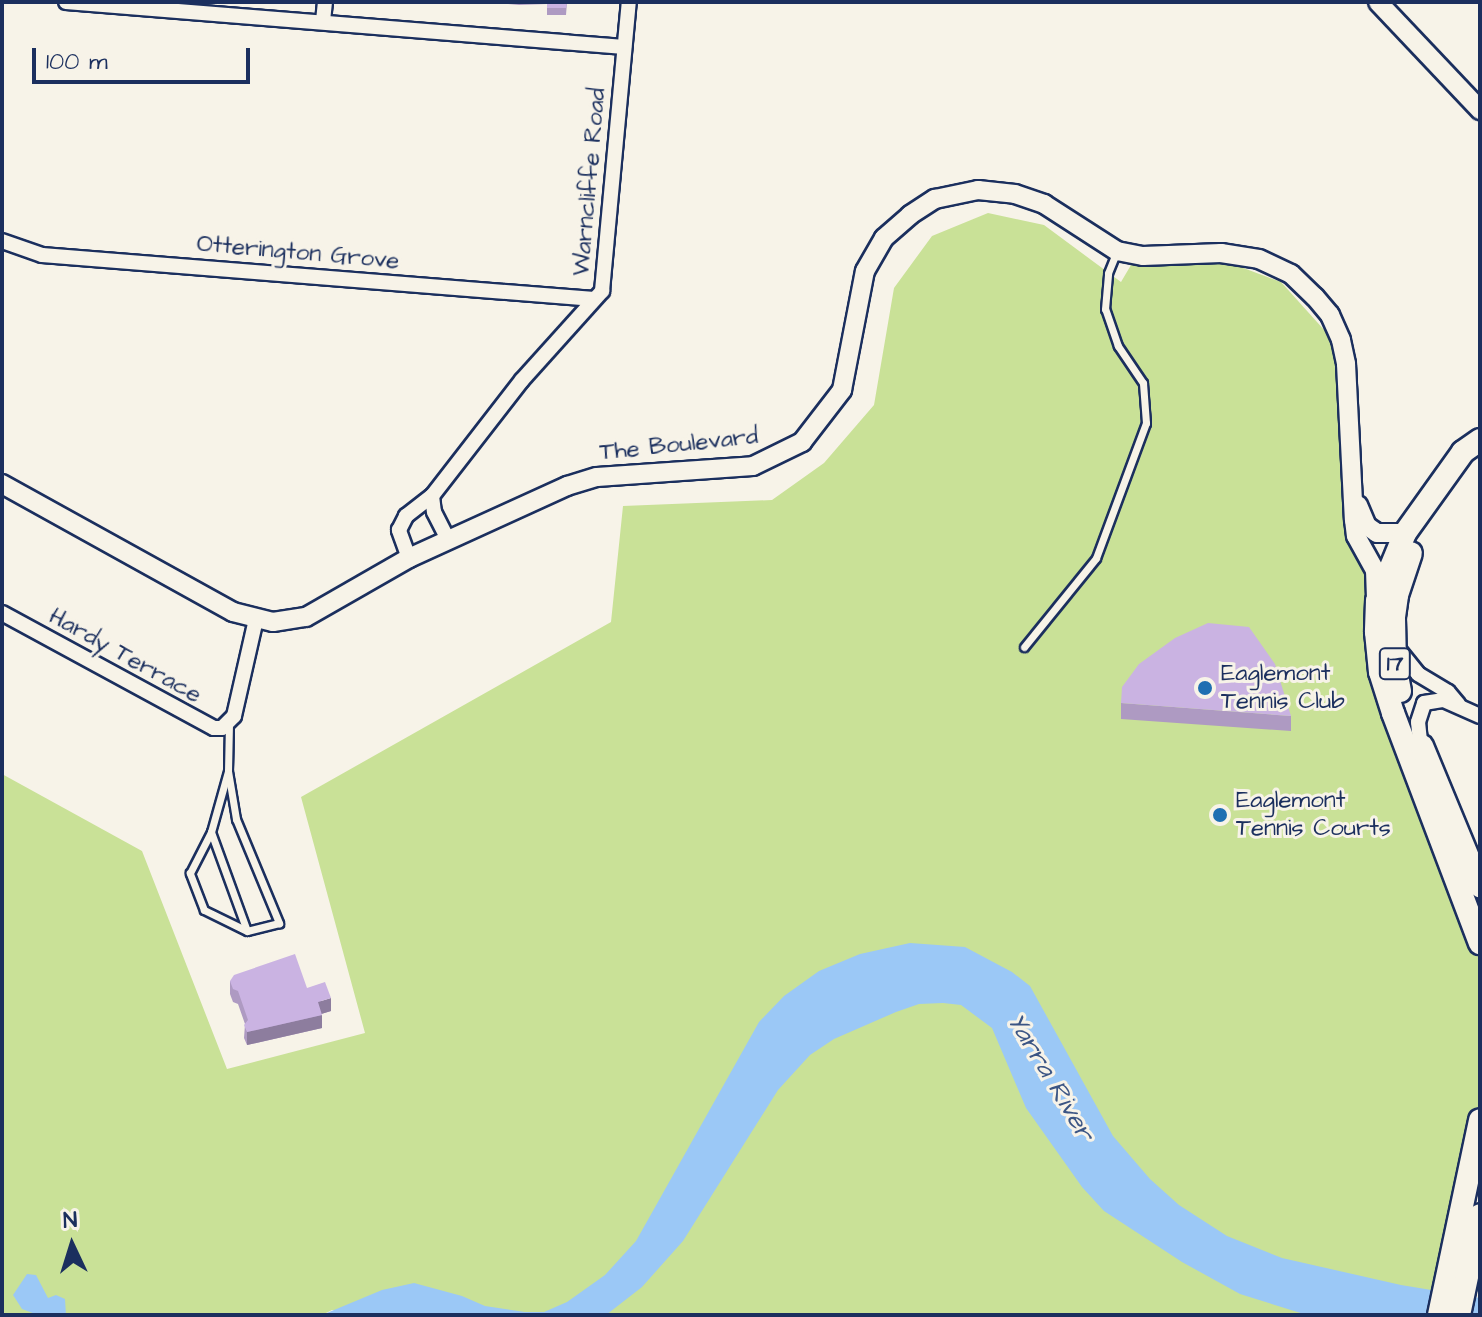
<!DOCTYPE html>
<style>
body{margin:0}
#map{position:relative;width:1482px;height:1317px;overflow:hidden;background:#f7f3e8;font-family:"Architects Daughter",sans-serif}
div>[style]{position:absolute}
[style*='--x']{left:calc(var(--x)*1px);top:calc(var(--y)*1px);width:calc(var(--w)*1px);rotate:calc(var(--a)*1deg)}
.green>*{inset:0;background:#c9e197}
.water>*{inset:0;background:#9bc8f6}
.roads{filter:drop-shadow(2px 0 #1b2f5e) drop-shadow(-2px 0 #1b2f5e) drop-shadow(0 2px #1b2f5e) drop-shadow(0 -2px #1b2f5e)}
.lane>*{height:7px;margin:-3.5px;padding:0 3.5px;transform-origin:3.5px;border-radius:3.5px;background:#f7f3e8}
.street>*{height:14px;margin:-7px;padding:0 7px;transform-origin:7px;border-radius:7px;background:#f7f3e8}
.secondary>*{height:18px;margin:-9px;padding:0 9px;transform-origin:9px;border-radius:9px;background:#f7f3e8}
.primary>*{height:22px;margin:-11px;padding:0 11px;transform-origin:11px;border-radius:11px;background:#f7f3e8}
.wall>*{inset:0;background:#ae9ac2}
.shaded-wall>*{inset:0;background:#8d7d9e}
.building>*{inset:0;background:#cab3e2}
.dots>*{width:22px;height:22px;translate:-50% -50%;box-sizing:border-box;border:4px solid #f7f3e8;border-radius:50%}
span{translate:-50% -50%;white-space:nowrap;text-align:center;line-height:1.15;-webkit-text-stroke:6px #f7f3e8;paint-order:stroke}
.shield-label span{padding:2px 6px;background:#f7f3e8;border:2px solid;border-radius:6px;-webkit-text-stroke-width:0}
.shield-label{font-size:22px;color:#1b2f5e;font-weight:700}
.street-label{font-size:24px;color:#1b2f5e}
.poi-label{font-size:24px;color:#1b2f5e}
.left{translate:0 -50%;text-align:left}
.water-label{font-size:26px;color:#3b5584;font-style:italic}
.frame{position:absolute;inset:0;border:4px solid #1b2f5e;pointer-events:none}
.north{position:absolute;left:32px;top:1205px;width:80px;height:80px;-webkit-text-stroke:6px #f7f3e8;paint-order:stroke;rotate:356deg;font-size:22px;font-weight:700;line-height:32px;text-align:center;color:#1b2f5e}
.north::after{content:'';display:block;margin:auto;width:28px;height:36px;background:#1b2f5e;clip-path:polygon(50% 0,100% 100%,50% 72%,0 100%)}
.scale{position:absolute;left:32px;top:48px;width:218px;height:36px;box-sizing:border-box;border:4px solid #1b2f5e;border-top:0;padding-left:10px;font-size:24px;line-height:28px;white-space:nowrap;color:#1b2f5e;-webkit-text-stroke:6px #f7f3e8;paint-order:stroke}
</style>
<div id="map">
<div class="green">
<div style="clip-path:polygon(988px 213px,1044px 225px,1121px 282px,1131px 265px,1222px 260px,1281px 282px,1335px 342px,1350px 540px,1380px 594px,1383px 686px,1477px 938px,1480px 958px,1480px 1134px,1446px 1315px,424px 1315px,332px 1310px,322px 1315px,2px 1315px,2px 774px,142px 851px,227px 1069px,365px 1033px,301px 797px,611px 622px,623px 506px,772px 500px,824px 463px,874px 405px,894px 288px,932px 236px)"></div>
</div>
<div class="water">
<div style="clip-path:polygon(910px 943px,965px 947px,1012px 972px,1030px 986px,1113px 1136px,1150px 1179px,1179px 1205px,1227px 1236px,1282px 1258px,1401px 1285px,1480px 1298px,1480px 1315px,1307px 1315px,1240px 1294px,1182px 1262px,1104px 1211px,1082px 1187px,1026px 1108px,992px 1028px,961px 1005px,943px 1003px,919px 1004px,896px 1012px,834px 1039px,810px 1055px,778px 1090px,683px 1241px,642px 1287px,606px 1315px,322px 1315px,382px 1290px,414px 1283px,462px 1296px,485px 1306px,525px 1312px,544px 1312px,567px 1302px,605px 1275px,636px 1241px,759px 1022px,784px 996px,819px 971px,860px 954px)"></div>
<div style="clip-path:polygon(27px 1274px,36px 1275px,48px 1298px,56px 1295px,65px 1299px,66px 1315px,38px 1315px,22px 1309px,13px 1295px)"></div>
</div>
<div class="roads">
<div class="lane">
<div style="--x:1024;--y:647;--w:114;--a:-51"></div>
<div style="--x:1096;--y:558;--w:144;--a:-69.7"></div>
<div style="--x:1146;--y:423;--w:40;--a:-94.3"></div>
<div style="--x:1143;--y:383;--w:45;--a:-124"></div>
<div style="--x:1118;--y:346;--w:39;--a:-109"></div>
<div style="--x:1105;--y:309;--w:36;--a:-85"></div>
<div style="--x:1108;--y:273;--w:22;--a:-68"></div>
<div style="--x:228;--y:771;--w:49;--a:80.5"></div>
<div style="--x:236;--y:819;--w:113;--a:67.5"></div>
<div style="--x:279;--y:923;--w:33;--a:166"></div>
<div style="--x:247;--y:931;--w:48;--a:-154"></div>
<div style="--x:204;--y:910;--w:40;--a:-111"></div>
<div style="--x:190;--y:873;--w:46;--a:-62.9"></div>
<div style="--x:211;--y:832;--w:63;--a:-74.4"></div>
<div style="--x:228;--y:771;--w:47;--a:-88.8"></div>
<div style="--x:211;--y:832;--w:105;--a:70"></div>
</div>
<div class="street">
<div style="--x:66;--y:2;--w:560;--a:4.61"></div>
<div style="--x:323;--y:21;--w:19;--a:-84"></div>
<div style="--x:2;--y:241;--w:42;--a:19.3"></div>
<div style="--x:42;--y:255;--w:554;--a:4.56"></div>
<div style="--x:432;--y:496;--w:16;--a:83"></div>
<div style="--x:434;--y:512;--w:31;--a:63"></div>
<div style="--x:409;--y:558;--w:30;--a:-110"></div>
<div style="--x:399;--y:530;--w:16;--a:-63"></div>
<div style="--x:406;--y:516;--w:33;--a:-38"></div>
<div style="--x:432;--y:496;--w:147;--a:-52.2"></div>
<div style="--x:522;--y:380;--w:120;--a:-48"></div>
<div style="--x:602;--y:291;--w:290;--a:-84.7"></div>
<div style="--x:2;--y:613;--w:241;--a:28.5"></div>
<div style="--x:214;--y:728;--w:8;--a:0"></div>
<div style="--x:222;--y:728;--w:17;--a:-45"></div>
<div style="--x:234;--y:716;--w:99;--a:-77.2"></div>
<div style="--x:1398;--y:649;--w:32;--a:51"></div>
<div style="--x:1418;--y:674;--w:35;--a:31"></div>
<div style="--x:1448;--y:692;--w:16;--a:50"></div>
<div style="--x:1420;--y:741;--w:19;--a:-96"></div>
<div style="--x:1418;--y:722;--w:20;--a:-72"></div>
<div style="--x:1424;--y:703;--w:20;--a:-9"></div>
<div style="--x:1444;--y:700;--w:39;--a:24"></div>
</div>
<div class="secondary">
<div style="--x:1378;--y:2;--w:149;--a:46.6"></div>
<div style="--x:2;--y:484;--w:264;--a:29"></div>
<div style="--x:233;--y:612;--w:41;--a:14"></div>
<div style="--x:273;--y:622;--w:33;--a:-9"></div>
<div style="--x:306;--y:617;--w:119;--a:-29.8"></div>
<div style="--x:409;--y:558;--w:174;--a:-24.5"></div>
<div style="--x:567;--y:486;--w:31;--a:-17"></div>
<div style="--x:597;--y:477;--w:156;--a:-4"></div>
<div style="--x:753;--y:466;--w:55;--a:-26.1"></div>
<div style="--x:802;--y:442;--w:66;--a:-52.4"></div>
<div style="--x:842;--y:390;--w:121;--a:-79.1"></div>
<div style="--x:865;--y:271;--w:38;--a:-60"></div>
<div style="--x:884;--y:238;--w:35;--a:-41"></div>
<div style="--x:910;--y:215;--w:30;--a:-33"></div>
<div style="--x:935;--y:199;--w:44;--a:-11.8"></div>
<div style="--x:978;--y:190;--w:37;--a:6"></div>
<div style="--x:1015;--y:194;--w:31;--a:19"></div>
<div style="--x:1044;--y:204;--w:87;--a:32.8"></div>
<div style="--x:1117;--y:251;--w:26;--a:11"></div>
<div style="--x:1143;--y:256;--w:78;--a:-2.2"></div>
<div style="--x:1221;--y:253;--w:38;--a:9"></div>
<div style="--x:1259;--y:259;--w:35;--a:25"></div>
<div style="--x:1291;--y:274;--w:33;--a:44"></div>
<div style="--x:1315;--y:297;--w:23;--a:50"></div>
<div style="--x:1330;--y:315;--w:27;--a:66"></div>
<div style="--x:1341;--y:340;--w:25;--a:78"></div>
<div style="--x:1346;--y:364;--w:156;--a:87.1"></div>
<div style="--x:1354;--y:520;--w:16;--a:83"></div>
<div style="--x:1356;--y:536;--w:39;--a:61"></div>
<div style="--x:1375;--y:570;--w:28;--a:88"></div>
<div style="--x:1358;--y:505;--w:23;--a:67"></div>
<div style="--x:1367;--y:526;--w:12;--a:35"></div>
<div style="--x:1377;--y:533;--w:28;--a:0"></div>
</div>
<div class="primary">
<div style="--x:1480;--y:440;--w:21;--a:145"></div>
<div style="--x:1463;--y:452;--w:100;--a:125.6"></div>
<div style="--x:1405;--y:533;--w:74;--a:112.4"></div>
<div style="--x:1377;--y:601;--w:31;--a:92"></div>
<div style="--x:1376;--y:632;--w:40;--a:84.3"></div>
<div style="--x:1380;--y:672;--w:43;--a:72.4"></div>
<div style="--x:1393;--y:713;--w:246;--a:69.3"></div>
<div style="--x:1400;--y:691;--w:25;--a:-101"></div>
<div style="--x:1395;--y:666;--w:49;--a:-91.2"></div>
<div style="--x:1394;--y:617;--w:22;--a:-82"></div>
<div style="--x:1397;--y:595;--w:44;--a:-71.6"></div>
<div style="--x:1422;--y:746;--w:152;--a:67.5"></div>
<div style="--x:1439;--y:1315;--w:199;--a:-78.1"></div>
<div style="--x:1459;--y:1315;--w:102;--a:-78.1"></div>
</div>
</div>
<div class="wall">
<div style="clip-path:polygon(486px 2px,567px 2px,566px 15px,547px 15px,547px 4px,519px 5px)"></div>
<div style="clip-path:polygon(1121px 703px,1291px 716px,1291px 731px,1121px 719px)"></div>
<div style="clip-path:polygon(230px 981px,307px 988px,331px 1011px,321px 1014px,322px 1028px,247px 1045px,244px 1038px,245px 1024px,238px 1004px,233px 1002px,230px 994px)"></div>
</div>
<div class="shaded-wall">
<div style="clip-path:polygon(331px 998px,331px 1011px,318px 1015px,318px 1002px)"></div>
<div style="clip-path:polygon(322px 1015px,322px 1028px,247px 1045px,247px 1032px)"></div>
</div>
<div class="building">
<div style="clip-path:polygon(547px 2px,567px 2px,566px 8px,547px 8px)"></div>
<div style="clip-path:polygon(1208px 623px,1249px 627px,1275px 664px,1291px 716px,1121px 703px,1122px 687px,1139px 664px,1175px 638px)"></div>
<div style="clip-path:polygon(295px 954px,307px 988px,325px 982px,331px 998px,318px 1002px,322px 1015px,247px 1032px,244px 1025px,248px 1020px,238px 991px,233px 989px,230px 981px,234px 975px)"></div>
</div>
<div class="dots">
<div style="left:1205px;top:688px;background:#1f6fb2"></div>
<div style="left:1220px;top:815px;background:#1f6fb2"></div>
</div>
<div class="shield-label">
<span style="left:1395px;top:664px">17</span>
</div>
<div class="street-label">
<span style="left:590px;top:182px;rotate:-85deg">Warncliffe Road</span>
<span style="left:298px;top:253px;rotate:5deg">Otterington Grove</span>
<span style="left:679px;top:445px;rotate:-6deg">The Boulevard</span>
<span style="left:125px;top:656px;rotate:29deg">Hardy Terrace</span>
</div>
<div class="poi-label">
<span class="left" style="left:1221px;top:688px">Eaglemont<br>Tennis Club</span>
<span class="left" style="left:1236px;top:815px">Eaglemont<br>Tennis Courts</span>
</div>
<div class="water-label">
<span style="left:1050px;top:1077px;rotate:59deg">Yarra River</span>
</div>
<div class="frame"></div>
<div class="north">N</div>
<div class="scale">100 m</div>
</div>
